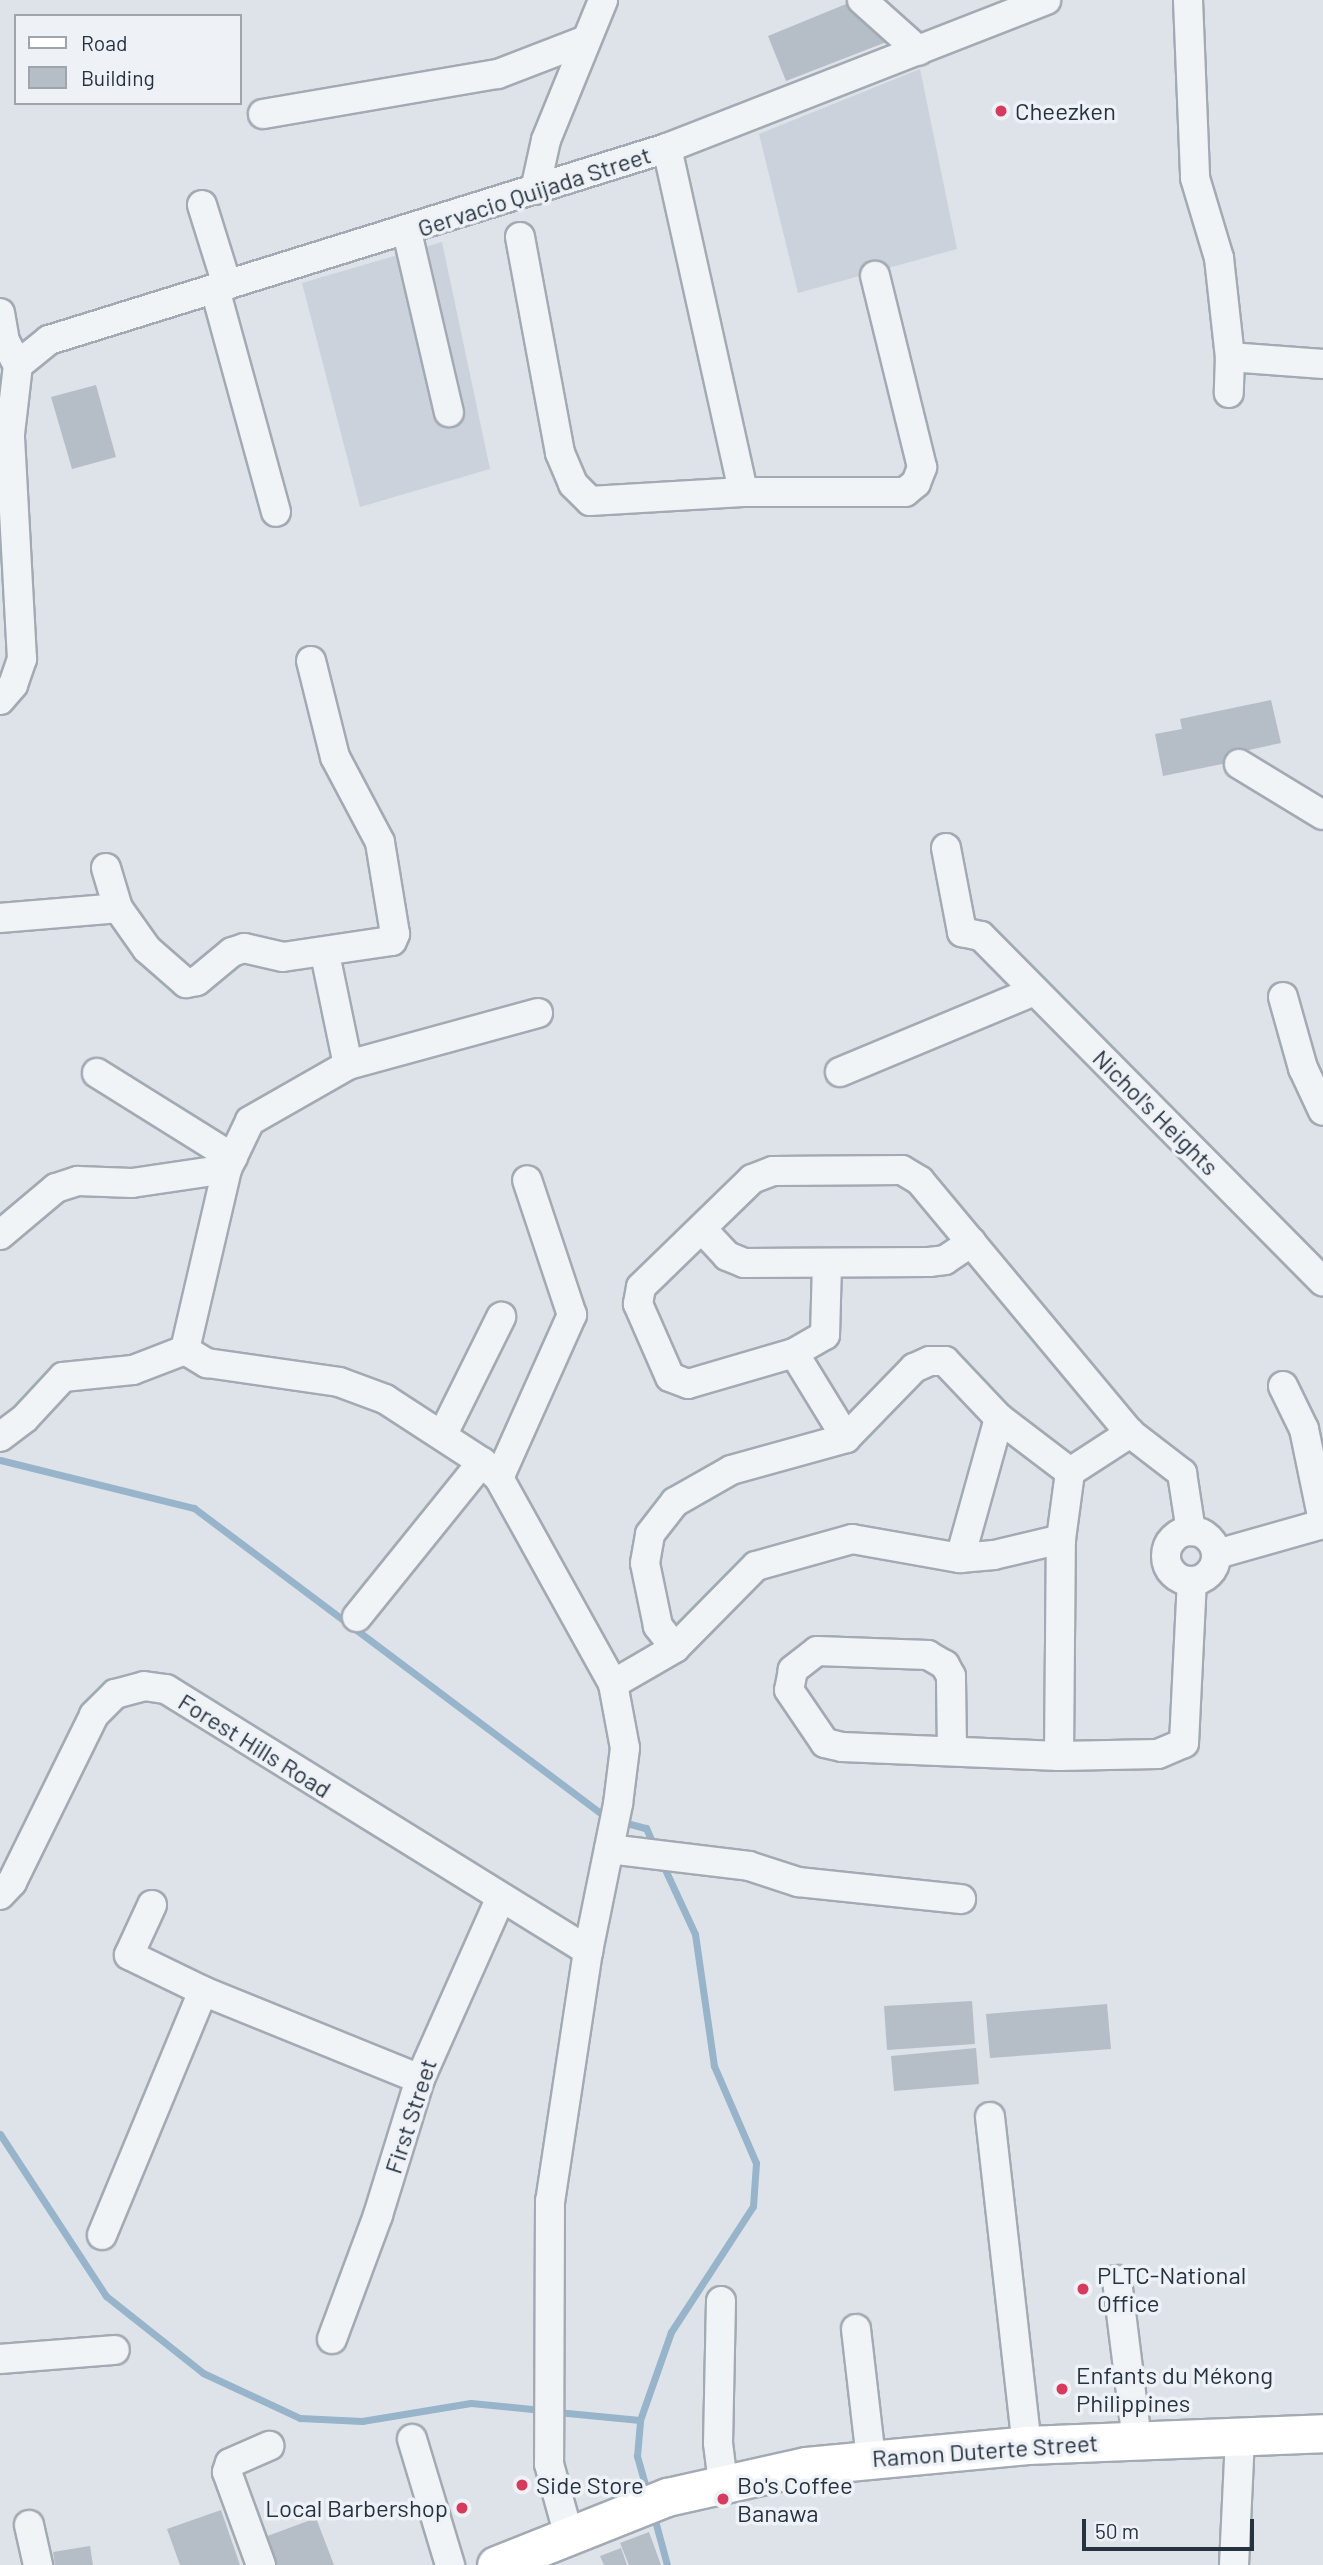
<!DOCTYPE html>
<meta charset="utf-8">
<style>
body{margin:0}
#map{position:relative;width:1323px;height:2565px;overflow:hidden;background:#dee3e9;font-family:Barlow,sans-serif}
div>[style]{position:absolute}
[style*='--x']{left:calc(var(--x)*1px);top:calc(var(--y)*1px);width:calc(var(--w)*1px);rotate:calc(var(--a)*1deg)}
.built>*{inset:0;background:#ccd2db}
.stream>*{height:7px;margin:-3.5px;padding:0 3.5px;transform-origin:3.5px;border-radius:3.5px;background:#97b4cb}
.building>*{inset:0;background:#b5bdc6}
.roads{filter:drop-shadow(2px 0 #a3aab3) drop-shadow(-2px 0 #a3aab3) drop-shadow(0 2px #a3aab3) drop-shadow(0 -2px #a3aab3)}
.minor>*{height:28px;margin:-14px;padding:0 14px;transform-origin:14px;border-radius:14px;background:#f1f4f7}
.minor>.ring{margin:-14px;padding:0;box-sizing:content-box;background:none;border:28px solid #f1f4f7;border-radius:50%}
.major>*{height:37px;margin:-18.5px;padding:0 18.5px;transform-origin:18.5px;border-radius:18.5px;background:#fff}
.dots>*{width:19px;height:19px;translate:-50% -50%;box-sizing:border-box;border:4px solid #eef2f6;border-radius:50%}
span{translate:-50% -50%;white-space:nowrap;text-align:center;line-height:1.15;-webkit-text-stroke:7px #eef2f6;paint-order:stroke}
.poi-label{font-size:24px;color:#263240}
.left{translate:0 -50%;text-align:left}
.right{translate:-100% -50%;text-align:right}
.street-label{font-size:24px;color:#263240}
.legend{position:absolute;left:14px;top:14px;width:228px;height:91px;box-sizing:border-box;background:#eef2f6;border:2px solid #9ea5ad;margin:0;padding:9px 12px;list-style:none;font-size:21px;color:#263240}
.legend li{display:flex;align-items:center;gap:14px;height:35px}
.legend b{width:35px;border:2px solid #9ea5ad}
.scale{position:absolute;left:1082px;top:2519px;width:172px;height:32px;box-sizing:border-box;border:4px solid #263240;border-top:0;padding-left:9px;font-size:21px;line-height:24px;white-space:nowrap;color:#263240;-webkit-text-stroke:5px #eef2f6;paint-order:stroke}
</style>
<div id="map">
<div class="built">
<div style="clip-path:polygon(920px 69px,957px 249px,798px 293px,759px 134px)"></div>
<div style="clip-path:polygon(442px 242px,490px 469px,360px 507px,302px 283px)"></div>
</div>
<div class="stream">
<div style="--x:0;--y:1460;--w:200;--a:13.9"></div>
<div style="--x:194;--y:1508;--w:516;--a:36.89"></div>
<div style="--x:619;--y:1821;--w:28;--a:15"></div>
<div style="--x:646;--y:1828;--w:20;--a:66"></div>
<div style="--x:0;--y:2134;--w:194;--a:56.8"></div>
<div style="--x:106;--y:2296;--w:124;--a:38.4"></div>
<div style="--x:203;--y:2373;--w:107;--a:24.9"></div>
<div style="--x:300;--y:2418;--w:62;--a:2.8"></div>
<div style="--x:362;--y:2421;--w:110;--a:-9.4"></div>
<div style="--x:471;--y:2403;--w:71;--a:5.6"></div>
<div style="--x:557;--y:2412;--w:83;--a:5.5"></div>
<div style="--x:648;--y:2495;--w:41;--a:-105.8"></div>
<div style="--x:637;--y:2456;--w:36;--a:-85"></div>
<div style="--x:640;--y:2420;--w:93;--a:-70.6"></div>
<div style="--x:671;--y:2332;--w:150;--a:-56.9"></div>
<div style="--x:753;--y:2206;--w:43;--a:-86"></div>
<div style="--x:756;--y:2163;--w:106;--a:-113.4"></div>
<div style="--x:714;--y:2066;--w:133;--a:-98.2"></div>
<div style="--x:695;--y:1934;--w:78;--a:-114.9"></div>
<div style="--x:653;--y:2513;--w:54;--a:74.9"></div>
</div>
<div class="building">
<div style="clip-path:polygon(851px 2px,889px 41px,786px 81px,768px 36px)"></div>
<div style="clip-path:polygon(96px 385px,116px 457px,72px 469px,51px 397px)"></div>
<div style="clip-path:polygon(1271px 700px,1281px 743px,1230px 754px,1232px 762px,1163px 776px,1155px 734px,1182px 729px,1180px 719px)"></div>
<div style="clip-path:polygon(972px 2001px,975px 2044px,887px 2050px,884px 2006px)"></div>
<div style="clip-path:polygon(1107px 2004px,1111px 2049px,990px 2058px,986px 2014px)"></div>
<div style="clip-path:polygon(976px 2048px,979px 2084px,894px 2091px,891px 2056px)"></div>
<div style="clip-path:polygon(221px 2510px,240px 2565px,180px 2565px,167px 2529px)"></div>
<div style="clip-path:polygon(316px 2518px,334px 2565px,272px 2565px,262px 2538px)"></div>
<div style="clip-path:polygon(649px 2532px,661px 2565px,629px 2565px,620px 2543px)"></div>
<div style="clip-path:polygon(90px 2546px,93px 2565px,55px 2565px,53px 2552px)"></div>
<div style="clip-path:polygon(621px 2548px,627px 2565px,604px 2565px,600px 2556px)"></div>
</div>
<div class="roads">
<div class="minor">
<div style="--x:862;--y:0;--w:76;--a:41.8"></div>
<div style="--x:1188;--y:0;--w:178;--a:87.7"></div>
<div style="--x:1195;--y:178;--w:84;--a:73.3"></div>
<div style="--x:1219;--y:258;--w:100;--a:83.7"></div>
<div style="--x:1230;--y:357;--w:36;--a:92"></div>
<div style="--x:263;--y:114;--w:238;--a:-9.7"></div>
<div style="--x:498;--y:74;--w:94;--a:-21.1"></div>
<div style="--x:667;--y:148;--w:352;--a:77.5"></div>
<div style="--x:535;--y:190;--w:51;--a:-77.6"></div>
<div style="--x:546;--y:140;--w:151;--a:-67.8"></div>
<div style="--x:202;--y:205;--w:84;--a:72.6"></div>
<div style="--x:407;--y:232;--w:185;--a:76.9"></div>
<div style="--x:520;--y:237;--w:220;--a:79.5"></div>
<div style="--x:560;--y:453;--w:34;--a:67"></div>
<div style="--x:573;--y:484;--w:24;--a:45"></div>
<div style="--x:590;--y:501;--w:153;--a:-3.4"></div>
<div style="--x:743;--y:492;--w:162;--a:0"></div>
<div style="--x:905;--y:492;--w:14;--a:-39"></div>
<div style="--x:916;--y:483;--w:17;--a:-69"></div>
<div style="--x:922;--y:467;--w:197;--a:-103.8"></div>
<div style="--x:215;--y:289;--w:231;--a:74.7"></div>
<div style="--x:0;--y:313;--w:28;--a:80"></div>
<div style="--x:5;--y:341;--w:27;--a:62"></div>
<div style="--x:1230;--y:357;--w:93;--a:4.3"></div>
<div style="--x:18;--y:365;--w:40;--a:-39"></div>
<div style="--x:49;--y:340;--w:647;--a:-17.26"></div>
<div style="--x:667;--y:148;--w:407;--a:-21.3"></div>
<div style="--x:0;--y:700;--w:20;--a:-49"></div>
<div style="--x:13;--y:685;--w:28;--a:-71"></div>
<div style="--x:22;--y:659;--w:225;--a:-93.1"></div>
<div style="--x:10;--y:434;--w:69;--a:-83.4"></div>
<div style="--x:1239;--y:764;--w:98;--a:31.3"></div>
<div style="--x:946;--y:848;--w:86;--a:79.2"></div>
<div style="--x:962;--y:932;--w:19;--a:12"></div>
<div style="--x:981;--y:936;--w:486;--a:45.3"></div>
<div style="--x:106;--y:868;--w:42;--a:73.3"></div>
<div style="--x:118;--y:908;--w:50;--a:54.7"></div>
<div style="--x:147;--y:949;--w:52;--a:41.1"></div>
<div style="--x:186;--y:983;--w:11;--a:-10"></div>
<div style="--x:197;--y:981;--w:45;--a:-39.6"></div>
<div style="--x:232;--y:952;--w:13;--a:-18"></div>
<div style="--x:244;--y:948;--w:40;--a:13"></div>
<div style="--x:283;--y:957;--w:110;--a:-8.4"></div>
<div style="--x:392;--y:941;--w:8;--a:-67"></div>
<div style="--x:395;--y:934;--w:93;--a:-99.3"></div>
<div style="--x:380;--y:842;--w:96;--a:-117.9"></div>
<div style="--x:335;--y:757;--w:99;--a:-104"></div>
<div style="--x:0;--y:918;--w:118;--a:-4.8"></div>
<div style="--x:325;--y:954;--w:113;--a:78.3"></div>
<div style="--x:1283;--y:997;--w:74;--a:74.3"></div>
<div style="--x:1303;--y:1068;--w:47;--a:65.1"></div>
<div style="--x:538;--y:1013;--w:197;--a:164.7"></div>
<div style="--x:348;--y:1065;--w:113;--a:150.3"></div>
<div style="--x:250;--y:1121;--w:53;--a:115.6"></div>
<div style="--x:227;--y:1169;--w:186;--a:103.1"></div>
<div style="--x:185;--y:1350;--w:26;--a:31"></div>
<div style="--x:207;--y:1363;--w:133;--a:8.2"></div>
<div style="--x:339;--y:1382;--w:49;--a:20.3"></div>
<div style="--x:385;--y:1399;--w:116;--a:33"></div>
<div style="--x:482;--y:1462;--w:23;--a:43"></div>
<div style="--x:499;--y:1478;--w:235;--a:61"></div>
<div style="--x:613;--y:1684;--w:65;--a:79.4"></div>
<div style="--x:625;--y:1748;--w:56;--a:97.1"></div>
<div style="--x:618;--y:1804;--w:150;--a:101.5"></div>
<div style="--x:588;--y:1951;--w:253;--a:98.6"></div>
<div style="--x:550;--y:2201;--w:263;--a:90.2"></div>
<div style="--x:549;--y:2464;--w:75;--a:74.5"></div>
<div style="--x:840;--y:1072;--w:208;--a:-22.6"></div>
<div style="--x:97;--y:1073;--w:160;--a:32"></div>
<div style="--x:702;--y:1229;--w:37;--a:47"></div>
<div style="--x:727;--y:1256;--w:18;--a:22"></div>
<div style="--x:744;--y:1263;--w:185;--a:-0.3"></div>
<div style="--x:929;--y:1262;--w:16;--a:-7"></div>
<div style="--x:945;--y:1260;--w:32;--a:-34"></div>
<div style="--x:0;--y:1235;--w:73;--a:-40"></div>
<div style="--x:56;--y:1188;--w:23;--a:-18"></div>
<div style="--x:78;--y:1181;--w:54;--a:2.1"></div>
<div style="--x:132;--y:1183;--w:96;--a:-8.4"></div>
<div style="--x:827;--y:1264;--w:71;--a:91.6"></div>
<div style="--x:825;--y:1335;--w:36;--a:150"></div>
<div style="--x:794;--y:1353;--w:110;--a:163.7"></div>
<div style="--x:688;--y:1384;--w:19;--a:-159"></div>
<div style="--x:670;--y:1377;--w:80;--a:-113.7"></div>
<div style="--x:638;--y:1304;--w:17;--a:-80"></div>
<div style="--x:641;--y:1287;--w:155;--a:-44.2"></div>
<div style="--x:752;--y:1179;--w:22;--a:-21"></div>
<div style="--x:773;--y:1171;--w:129;--a:-0.4"></div>
<div style="--x:902;--y:1170;--w:21;--a:31"></div>
<div style="--x:920;--y:1181;--w:328;--a:50.2"></div>
<div style="--x:1130;--y:1433;--w:66;--a:37.6"></div>
<div style="--x:1182;--y:1473;--w:59;--a:81.2"></div>
<div style="--x:794;--y:1353;--w:100;--a:58.5"></div>
<div style="--x:1283;--y:1386;--w:48;--a:64"></div>
<div style="--x:1304;--y:1429;--w:94;--a:78.3"></div>
<div style="--x:443;--y:1434;--w:131;--a:-63.6"></div>
<div style="--x:0;--y:1437;--w:31;--a:-37"></div>
<div style="--x:25;--y:1418;--w:56;--a:-47.2"></div>
<div style="--x:63;--y:1377;--w:70;--a:-5.7"></div>
<div style="--x:133;--y:1370;--w:56;--a:-21"></div>
<div style="--x:499;--y:1478;--w:179;--a:-65.9"></div>
<div style="--x:572;--y:1315;--w:142;--a:-108.4"></div>
<div class="ring" style="left:1166px;top:1531px;width:22px;height:22px"></div>
<div style="--x:1217;--y:1554;--w:110;--a:-15.8"></div>
<div style="--x:960;--y:1558;--w:145;--a:-74.4"></div>
<div style="--x:357;--y:1617;--w:199;--a:-51.1"></div>
<div style="--x:675;--y:1648;--w:28;--a:-128"></div>
<div style="--x:658;--y:1626;--w:64;--a:-101.7"></div>
<div style="--x:645;--y:1563;--w:29;--a:-80"></div>
<div style="--x:650;--y:1534;--w:41;--a:-52"></div>
<div style="--x:675;--y:1502;--w:64;--a:-29.7"></div>
<div style="--x:731;--y:1470;--w:119;--a:-15.5"></div>
<div style="--x:846;--y:1438;--w:98;--a:-45.8"></div>
<div style="--x:914;--y:1368;--w:17;--a:-24"></div>
<div style="--x:930;--y:1361;--w:15;--a:0"></div>
<div style="--x:945;--y:1361;--w:79;--a:46.5"></div>
<div style="--x:999;--y:1418;--w:89;--a:37.3"></div>
<div style="--x:613;--y:1684;--w:72;--a:-30.1"></div>
<div style="--x:675;--y:1648;--w:115;--a:-45.4"></div>
<div style="--x:756;--y:1566;--w:100;--a:-15.7"></div>
<div style="--x:852;--y:1539;--w:110;--a:10"></div>
<div style="--x:960;--y:1558;--w:34;--a:-5"></div>
<div style="--x:994;--y:1555;--w:69;--a:-13.4"></div>
<div style="--x:952;--y:1751;--w:75;--a:-90.8"></div>
<div style="--x:951;--y:1676;--w:13;--a:-119"></div>
<div style="--x:945;--y:1665;--w:20;--a:-150"></div>
<div style="--x:928;--y:1655;--w:111;--a:-177.9"></div>
<div style="--x:817;--y:1651;--w:31;--a:142"></div>
<div style="--x:793;--y:1670;--w:20;--a:101"></div>
<div style="--x:789;--y:1690;--w:64;--a:55.8"></div>
<div style="--x:825;--y:1743;--w:17;--a:13"></div>
<div style="--x:842;--y:1747;--w:217;--a:2.4"></div>
<div style="--x:1059;--y:1756;--w:99;--a:-1.2"></div>
<div style="--x:1158;--y:1754;--w:28;--a:-23"></div>
<div style="--x:1184;--y:1743;--w:161;--a:-87.2"></div>
<div style="--x:1059;--y:1756;--w:217;--a:-89.5"></div>
<div style="--x:1061;--y:1539;--w:68;--a:-82.3"></div>
<div style="--x:1070;--y:1472;--w:72;--a:-33"></div>
<div style="--x:609;--y:1849;--w:141;--a:6.9"></div>
<div style="--x:749;--y:1866;--w:52;--a:18.1"></div>
<div style="--x:798;--y:1882;--w:164;--a:6"></div>
<div style="--x:0;--y:1895;--w:18;--a:-47"></div>
<div style="--x:12;--y:1882;--w:186;--a:-63.8"></div>
<div style="--x:94;--y:1715;--w:30;--a:-45"></div>
<div style="--x:115;--y:1694;--w:30;--a:-15"></div>
<div style="--x:144;--y:1686;--w:22;--a:8"></div>
<div style="--x:166;--y:1689;--w:497;--a:31.8"></div>
<div style="--x:152;--y:1905;--w:55;--a:114.7"></div>
<div style="--x:129;--y:1955;--w:82;--a:25.9"></div>
<div style="--x:203;--y:1991;--w:234;--a:22.1"></div>
<div style="--x:990;--y:2117;--w:330;--a:83.6"></div>
<div style="--x:102;--y:2235;--w:264;--a:-67.5"></div>
<div style="--x:1117;--y:2280;--w:161;--a:82.9"></div>
<div style="--x:721;--y:2301;--w:142;--a:91.2"></div>
<div style="--x:718;--y:2443;--w:40;--a:82.9"></div>
<div style="--x:856;--y:2329;--w:130;--a:83.4"></div>
<div style="--x:332;--y:2339;--w:132;--a:-69.6"></div>
<div style="--x:378;--y:2215;--w:142;--a:-72.8"></div>
<div style="--x:420;--y:2079;--w:197;--a:-66"></div>
<div style="--x:0;--y:2359;--w:115;--a:-4.5"></div>
<div style="--x:412;--y:2439;--w:132;--a:73.2"></div>
<div style="--x:29;--y:2525;--w:41;--a:77.3"></div>
<div style="--x:261;--y:2565;--w:99;--a:-110.1"></div>
<div style="--x:227;--y:2472;--w:9;--a:-72"></div>
<div style="--x:230;--y:2463;--w:43;--a:-23.6"></div>
<div style="--x:1234;--y:2565;--w:127;--a:-87.3"></div>
</div>
<div class="major">
<div style="--x:496;--y:2565;--w:184;--a:-21.7"></div>
<div style="--x:667;--y:2497;--w:142;--a:-12.6"></div>
<div style="--x:806;--y:2466;--w:222;--a:-5.4"></div>
<div style="--x:1027;--y:2445;--w:296;--a:-2.3"></div>
</div>
</div>
<div class="dots">
<div style="left:1001px;top:111px;background:#d63b5e"></div>
<div style="left:1083px;top:2289px;background:#d63b5e"></div>
<div style="left:1062px;top:2389px;background:#d63b5e"></div>
<div style="left:522px;top:2485px;background:#d63b5e"></div>
<div style="left:723px;top:2499px;background:#d63b5e"></div>
<div style="left:462px;top:2508px;background:#d63b5e"></div>
</div>
<div class="poi-label">
<span class="left" style="left:1015px;top:111px">Cheezken</span>
<span class="left" style="left:1097px;top:2289px">PLTC-National<br>Office</span>
<span class="left" style="left:1076px;top:2389px">Enfants du Mékong<br>Philippines</span>
<span class="left" style="left:536px;top:2485px">Side Store</span>
<span class="left" style="left:737px;top:2499px">Bo's Coffee<br>Banawa</span>
<span class="right" style="left:448px;top:2508px">Local Barbershop</span>
</div>
<div class="street-label">
<span style="left:534px;top:191px;rotate:-18deg">Gervacio Quijada Street</span>
<span style="left:1156px;top:1112px;rotate:45deg">Nichol's Heights</span>
<span style="left:255px;top:1745px;rotate:32deg">Forest Hills Road</span>
<span style="left:410px;top:2116px;rotate:-72deg">First Street</span>
<span style="left:985px;top:2450px;rotate:-4deg">Ramon Duterte Street</span>
</div>
<ul class="legend">
<li><b style="height:9px;background:#fff"></b>Road</li>
<li><b style="height:19px;background:#b5bdc6"></b>Building</li>
</ul>
<div class="scale">50 m</div>
</div>
